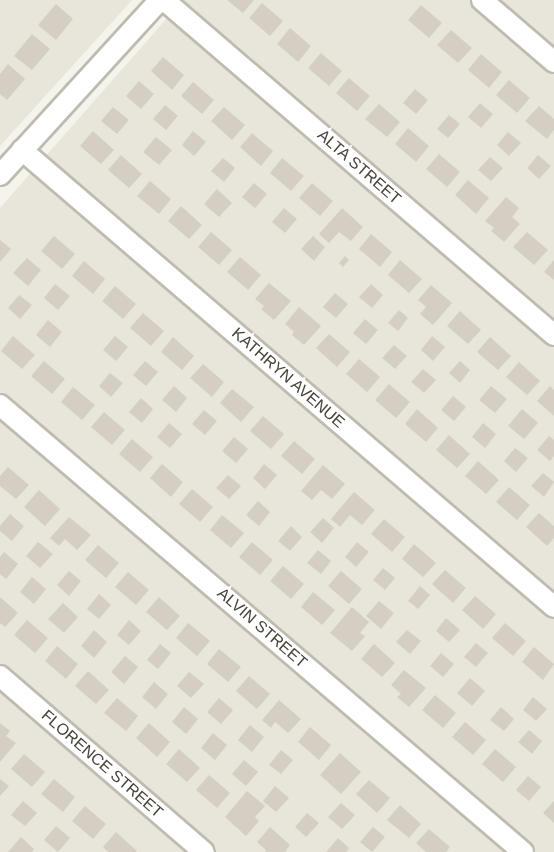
<!DOCTYPE html>
<style>
body{margin:0}
#map{position:relative;width:554px;height:852px;overflow:hidden;background:#f4f3ec;font-family:Helvetica,sans-serif}
div>[style]{position:absolute}
[style*='--x']{left:calc(var(--x)*1px);top:calc(var(--y)*1px);width:calc(var(--w)*1px);rotate:calc(var(--a)*1deg)}
.residential>*{inset:0;background:#e8e5db}
.building>*{inset:0;background:#d5cfc3}
.roads{filter:drop-shadow(2px 0 #bfbbb0) drop-shadow(-2px 0 #bfbbb0) drop-shadow(0 2px #bfbbb0) drop-shadow(0 -2px #bfbbb0)}
.minor>*{height:20px;margin:-10px;padding:0 10px;transform-origin:10px;border-radius:10px;background:#fff}
span{translate:-50% -50%;white-space:nowrap;text-align:center;line-height:1.15;-webkit-text-stroke:5px #fff;paint-order:stroke}
.street-label{font-size:16px;color:#48443b}
</style>
<div id="map">
<div class="residential">
<div style="clip-path:polygon(0 0,132px 0,0 146px)"></div>
<div style="clip-path:polygon(183px 0,554px 0,554px 852px,0 852px,0 208px)"></div>
</div>
<div class="building">
<div style="clip-path:polygon(227px 0,254px 0,243px 13px)"></div>
<div style="clip-path:polygon(262px 3px,283px 21px,270px 36px,249px 18px)"></div>
<div style="clip-path:polygon(56px 4px,73px 19px,56px 40px,38px 25px)"></div>
<div style="clip-path:polygon(421px 5px,442px 23px,429px 38px,408px 20px)"></div>
<div style="clip-path:polygon(290px 28px,311px 46px,298px 62px,277px 44px)"></div>
<div style="clip-path:polygon(451px 30px,472px 48px,458px 63px,437px 45px)"></div>
<div style="clip-path:polygon(32px 34px,50px 49px,32px 70px,14px 56px)"></div>
<div style="clip-path:polygon(321px 53px,342px 71px,329px 86px,308px 68px)"></div>
<div style="clip-path:polygon(481px 54px,502px 72px,489px 88px,468px 70px)"></div>
<div style="clip-path:polygon(163px 57px,184px 75px,172px 90px,151px 71px)"></div>
<div style="clip-path:polygon(8px 64px,25px 79px,7px 100px,0 94px,0 74px)"></div>
<div style="clip-path:polygon(349px 78px,370px 96px,357px 111px,336px 93px)"></div>
<div style="clip-path:polygon(509px 80px,530px 98px,517px 113px,496px 95px)"></div>
<div style="clip-path:polygon(139px 81px,154px 94px,141px 109px,126px 96px)"></div>
<div style="clip-path:polygon(193px 82px,214px 100px,202px 114px,181px 96px)"></div>
<div style="clip-path:polygon(415px 89px,428px 100px,416px 114px,403px 103px)"></div>
<div style="clip-path:polygon(480px 103px,493px 114px,481px 128px,468px 117px)"></div>
<div style="clip-path:polygon(379px 104px,400px 122px,387px 137px,365px 119px)"></div>
<div style="clip-path:polygon(165px 105px,178px 116px,166px 130px,153px 119px)"></div>
<div style="clip-path:polygon(539px 106px,554px 119px,554px 130px,547px 139px,525px 121px)"></div>
<div style="clip-path:polygon(113px 107px,129px 120px,117px 134px,101px 121px)"></div>
<div style="clip-path:polygon(224px 107px,245px 125px,232px 140px,211px 121px)"></div>
<div style="clip-path:polygon(449px 115px,460px 124px,448px 138px,437px 129px)"></div>
<div style="clip-path:polygon(408px 128px,429px 146px,416px 162px,395px 144px)"></div>
<div style="clip-path:polygon(93px 131px,114px 150px,101px 164px,80px 146px)"></div>
<div style="clip-path:polygon(193px 131px,206px 142px,194px 156px,182px 145px)"></div>
<div style="clip-path:polygon(508px 132px,521px 143px,509px 156px,497px 145px)"></div>
<div style="clip-path:polygon(252px 133px,273px 151px,261px 166px,240px 147px)"></div>
<div style="clip-path:polygon(156px 137px,172px 150px,159px 165px,143px 152px)"></div>
<div style="clip-path:polygon(439px 154px,460px 172px,447px 187px,426px 169px)"></div>
<div style="clip-path:polygon(121px 155px,142px 174px,129px 188px,108px 170px)"></div>
<div style="clip-path:polygon(538px 155px,551px 166px,539px 179px,527px 168px)"></div>
<div style="clip-path:polygon(490px 157px,503px 168px,491px 181px,478px 170px)"></div>
<div style="clip-path:polygon(223px 158px,235px 168px,224px 182px,211px 171px)"></div>
<div style="clip-path:polygon(282px 158px,304px 176px,291px 191px,270px 173px)"></div>
<div style="clip-path:polygon(468px 180px,489px 198px,476px 214px,455px 195px)"></div>
<div style="clip-path:polygon(150px 181px,171px 199px,159px 214px,137px 196px)"></div>
<div style="clip-path:polygon(254px 183px,267px 194px,255px 208px,242px 197px)"></div>
<div style="clip-path:polygon(312px 183px,333px 201px,320px 216px,299px 198px)"></div>
<div style="clip-path:polygon(217px 189px,232px 203px,219px 217px,204px 204px)"></div>
<div style="clip-path:polygon(506px 197px,519px 208px,512px 217px,520px 224px,504px 242px,491px 231px,494px 228px,485px 221px)"></div>
<div style="clip-path:polygon(181px 206px,202px 225px,189px 239px,168px 221px)"></div>
<div style="clip-path:polygon(284px 208px,297px 219px,285px 233px,272px 222px)"></div>
<div style="clip-path:polygon(342px 208px,363px 227px,351px 241px,339px 232px,329px 243px,319px 234px)"></div>
<div style="clip-path:polygon(211px 232px,232px 250px,219px 265px,198px 247px)"></div>
<div style="clip-path:polygon(527px 232px,548px 250px,534px 265px,513px 247px)"></div>
<div style="clip-path:polygon(371px 234px,392px 252px,380px 267px,359px 249px)"></div>
<div style="clip-path:polygon(54px 236px,75px 254px,62px 269px,41px 251px)"></div>
<div style="clip-path:polygon(313px 236px,325px 247px,314px 261px,301px 249px)"></div>
<div style="clip-path:polygon(0 240px,11px 249px,0 262px)"></div>
<div style="clip-path:polygon(345px 256px,349px 260px,343px 267px,339px 263px)"></div>
<div style="clip-path:polygon(240px 257px,261px 275px,248px 290px,227px 272px)"></div>
<div style="clip-path:polygon(27px 258px,41px 270px,28px 286px,13px 273px)"></div>
<div style="clip-path:polygon(400px 260px,422px 279px,409px 293px,388px 275px)"></div>
<div style="clip-path:polygon(554px 260px,554px 280px,544px 272px)"></div>
<div style="clip-path:polygon(84px 261px,105px 279px,93px 294px,72px 276px)"></div>
<div style="clip-path:polygon(269px 283px,291px 301px,274px 320px,261px 309px,264px 306px,255px 299px)"></div>
<div style="clip-path:polygon(55px 284px,70px 296px,58px 310px,44px 298px)"></div>
<div style="clip-path:polygon(371px 284px,383px 295px,372px 308px,359px 297px)"></div>
<div style="clip-path:polygon(431px 285px,452px 303px,433px 325px,420px 314px,426px 307px,418px 300px)"></div>
<div style="clip-path:polygon(115px 286px,136px 304px,123px 319px,102px 301px)"></div>
<div style="clip-path:polygon(335px 293px,348px 304px,336px 318px,323px 307px)"></div>
<div style="clip-path:polygon(19px 295px,32px 305px,20px 319px,8px 308px)"></div>
<div style="clip-path:polygon(299px 307px,321px 326px,304px 345px,292px 335px,294px 332px,285px 324px)"></div>
<div style="clip-path:polygon(399px 310px,408px 318px,398px 331px,388px 323px)"></div>
<div style="clip-path:polygon(460px 311px,481px 330px,468px 344px,447px 326px)"></div>
<div style="clip-path:polygon(143px 313px,164px 331px,151px 346px,130px 328px)"></div>
<div style="clip-path:polygon(365px 319px,378px 330px,366px 344px,353px 333px)"></div>
<div style="clip-path:polygon(48px 320px,62px 332px,50px 347px,36px 335px)"></div>
<div style="clip-path:polygon(329px 334px,350px 352px,337px 367px,316px 348px)"></div>
<div style="clip-path:polygon(13px 336px,35px 355px,22px 369px,1px 351px)"></div>
<div style="clip-path:polygon(115px 336px,128px 347px,116px 361px,103px 350px)"></div>
<div style="clip-path:polygon(432px 336px,445px 347px,433px 361px,421px 350px)"></div>
<div style="clip-path:polygon(173px 337px,194px 356px,182px 370px,161px 352px)"></div>
<div style="clip-path:polygon(490px 337px,511px 356px,498px 370px,477px 352px)"></div>
<div style="clip-path:polygon(394px 345px,407px 356px,395px 369px,382px 358px)"></div>
<div style="clip-path:polygon(359px 359px,380px 377px,367px 392px,346px 374px)"></div>
<div style="clip-path:polygon(44px 361px,65px 379px,52px 394px,31px 376px)"></div>
<div style="clip-path:polygon(145px 361px,158px 372px,146px 386px,133px 375px)"></div>
<div style="clip-path:polygon(460px 361px,470px 370px,460px 383px,449px 373px)"></div>
<div style="clip-path:polygon(519px 362px,540px 381px,527px 395px,506px 377px)"></div>
<div style="clip-path:polygon(203px 364px,224px 382px,212px 397px,190px 378px)"></div>
<div style="clip-path:polygon(423px 369px,436px 380px,424px 393px,411px 382px)"></div>
<div style="clip-path:polygon(110px 373px,123px 383px,111px 397px,99px 386px)"></div>
<div style="clip-path:polygon(389px 384px,410px 402px,396px 418px,375px 400px)"></div>
<div style="clip-path:polygon(174px 386px,187px 398px,176px 412px,162px 400px)"></div>
<div style="clip-path:polygon(491px 386px,507px 399px,495px 413px,479px 400px)"></div>
<div style="clip-path:polygon(550px 386px,554px 390px,554px 416px,537px 401px)"></div>
<div style="clip-path:polygon(73px 387px,95px 405px,82px 420px,61px 402px)"></div>
<div style="clip-path:polygon(232px 389px,254px 407px,241px 422px,220px 403px)"></div>
<div style="clip-path:polygon(453px 396px,466px 407px,454px 421px,441px 410px)"></div>
<div style="clip-path:polygon(141px 398px,153px 409px,142px 423px,129px 412px)"></div>
<div style="clip-path:polygon(417px 409px,438px 428px,426px 442px,405px 424px)"></div>
<div style="clip-path:polygon(522px 409px,538px 423px,524px 439px,508px 426px)"></div>
<div style="clip-path:polygon(204px 410px,217px 421px,205px 435px,192px 424px)"></div>
<div style="clip-path:polygon(104px 412px,125px 430px,112px 445px,91px 427px)"></div>
<div style="clip-path:polygon(263px 416px,284px 434px,271px 449px,250px 431px)"></div>
<div style="clip-path:polygon(169px 423px,182px 434px,170px 448px,157px 437px)"></div>
<div style="clip-path:polygon(483px 423px,496px 434px,485px 448px,472px 437px)"></div>
<div style="clip-path:polygon(449px 435px,470px 454px,457px 468px,436px 450px)"></div>
<div style="clip-path:polygon(549px 436px,554px 440px,554px 456px,550px 461px,537px 450px)"></div>
<div style="clip-path:polygon(234px 437px,248px 449px,236px 463px,222px 451px)"></div>
<div style="clip-path:polygon(132px 439px,153px 457px,140px 472px,119px 454px)"></div>
<div style="clip-path:polygon(294px 441px,315px 459px,302px 474px,281px 456px)"></div>
<div style="clip-path:polygon(515px 448px,528px 458px,516px 472px,504px 461px)"></div>
<div style="clip-path:polygon(478px 461px,499px 480px,486px 494px,465px 476px)"></div>
<div style="clip-path:polygon(162px 464px,183px 482px,171px 497px,150px 478px)"></div>
<div style="clip-path:polygon(264px 464px,277px 475px,265px 489px,253px 478px)"></div>
<div style="clip-path:polygon(323px 465px,345px 484px,332px 499px,321px 490px,312px 500px,301px 491px)"></div>
<div style="clip-path:polygon(8px 467px,29px 485px,16px 499px,0 486px,0 476px)"></div>
<div style="clip-path:polygon(543px 473px,554px 482px,544px 497px,531px 486px)"></div>
<div style="clip-path:polygon(228px 475px,241px 486px,229px 499px,216px 488px)"></div>
<div style="clip-path:polygon(509px 487px,530px 505px,517px 520px,496px 502px)"></div>
<div style="clip-path:polygon(192px 489px,213px 507px,200px 522px,179px 504px)"></div>
<div style="clip-path:polygon(39px 490px,60px 509px,45px 526px,24px 507px)"></div>
<div style="clip-path:polygon(354px 492px,375px 510px,362px 525px,350px 515px,340px 527px,331px 519px)"></div>
<div style="clip-path:polygon(258px 501px,270px 512px,259px 526px,246px 515px)"></div>
<div style="clip-path:polygon(539px 513px,554px 526px,554px 538px,547px 546px,526px 527px)"></div>
<div style="clip-path:polygon(10px 514px,24px 526px,12px 541px,0 531px,0 526px)"></div>
<div style="clip-path:polygon(222px 515px,244px 533px,231px 548px,210px 530px)"></div>
<div style="clip-path:polygon(69px 517px,91px 535px,77px 550px,65px 539px,59px 546px,50px 538px)"></div>
<div style="clip-path:polygon(323px 518px,334px 528px,322px 543px,310px 532px)"></div>
<div style="clip-path:polygon(384px 519px,405px 537px,392px 552px,371px 534px)"></div>
<div style="clip-path:polygon(291px 526px,302px 537px,290px 551px,278px 541px)"></div>
<div style="clip-path:polygon(38px 542px,53px 554px,40px 568px,26px 556px)"></div>
<div style="clip-path:polygon(252px 542px,273px 560px,260px 575px,239px 557px)"></div>
<div style="clip-path:polygon(357px 542px,369px 552px,356px 567px,345px 557px)"></div>
<div style="clip-path:polygon(414px 544px,436px 563px,423px 577px,402px 559px)"></div>
<div style="clip-path:polygon(98px 545px,119px 563px,106px 578px,85px 560px)"></div>
<div style="clip-path:polygon(318px 550px,331px 561px,321px 574px,307px 563px)"></div>
<div style="clip-path:polygon(4px 552px,18px 564px,6px 579px,0 574px,0 557px)"></div>
<div style="clip-path:polygon(283px 566px,304px 584px,291px 599px,270px 581px)"></div>
<div style="clip-path:polygon(383px 568px,395px 578px,385px 590px,373px 580px)"></div>
<div style="clip-path:polygon(445px 570px,466px 588px,453px 603px,432px 584px)"></div>
<div style="clip-path:polygon(69px 571px,81px 581px,69px 596px,57px 585px)"></div>
<div style="clip-path:polygon(341px 571px,362px 589px,349px 604px,328px 586px)"></div>
<div style="clip-path:polygon(128px 572px,149px 590px,136px 605px,115px 587px)"></div>
<div style="clip-path:polygon(32px 577px,46px 589px,34px 604px,20px 592px)"></div>
<div style="clip-path:polygon(420px 586px,430px 595px,418px 609px,408px 601px)"></div>
<div style="clip-path:polygon(313px 592px,335px 610px,322px 625px,301px 607px)"></div>
<div style="clip-path:polygon(99px 594px,111px 605px,99px 619px,87px 609px)"></div>
<div style="clip-path:polygon(475px 596px,496px 614px,483px 629px,462px 610px)"></div>
<div style="clip-path:polygon(0 597px,18px 613px,5px 627px,0 623px)"></div>
<div style="clip-path:polygon(159px 597px,180px 616px,167px 630px,146px 612px)"></div>
<div style="clip-path:polygon(379px 601px,394px 613px,381px 629px,366px 616px)"></div>
<div style="clip-path:polygon(63px 603px,78px 617px,64px 633px,48px 619px)"></div>
<div style="clip-path:polygon(352px 607px,369px 622px,360px 633px,365px 636px,352px 651px,330px 633px)"></div>
<div style="clip-path:polygon(446px 618px,460px 630px,449px 642px,436px 631px)"></div>
<div style="clip-path:polygon(27px 620px,48px 638px,35px 653px,14px 635px)"></div>
<div style="clip-path:polygon(129px 620px,141px 631px,129px 645px,117px 635px)"></div>
<div style="clip-path:polygon(188px 623px,210px 641px,197px 656px,176px 638px)"></div>
<div style="clip-path:polygon(505px 623px,526px 641px,513px 656px,492px 638px)"></div>
<div style="clip-path:polygon(94px 630px,107px 642px,94px 658px,81px 646px)"></div>
<div style="clip-path:polygon(407px 630px,421px 641px,410px 654px,396px 642px)"></div>
<div style="clip-path:polygon(476px 643px,488px 653px,476px 667px,464px 657px)"></div>
<div style="clip-path:polygon(160px 644px,171px 653px,158px 669px,147px 660px)"></div>
<div style="clip-path:polygon(374px 644px,395px 663px,382px 677px,361px 659px)"></div>
<div style="clip-path:polygon(57px 646px,78px 664px,66px 679px,45px 661px)"></div>
<div style="clip-path:polygon(534px 647px,554px 664px,543px 680px,522px 662px)"></div>
<div style="clip-path:polygon(219px 649px,241px 667px,228px 682px,207px 664px)"></div>
<div style="clip-path:polygon(441px 653px,454px 664px,443px 677px,430px 666px)"></div>
<div style="clip-path:polygon(125px 656px,138px 667px,124px 684px,111px 672px)"></div>
<div style="clip-path:polygon(404px 670px,426px 688px,409px 707px,397px 697px,401px 694px,391px 685px)"></div>
<div style="clip-path:polygon(88px 671px,109px 690px,96px 704px,75px 686px)"></div>
<div style="clip-path:polygon(189px 672px,204px 684px,191px 698px,177px 686px)"></div>
<div style="clip-path:polygon(249px 676px,270px 694px,257px 709px,236px 691px)"></div>
<div style="clip-path:polygon(470px 678px,485px 691px,472px 706px,457px 693px)"></div>
<div style="clip-path:polygon(154px 682px,168px 694px,156px 709px,142px 697px)"></div>
<div style="clip-path:polygon(435px 695px,456px 713px,443px 728px,422px 710px)"></div>
<div style="clip-path:polygon(533px 697px,547px 709px,536px 721px,523px 710px)"></div>
<div style="clip-path:polygon(117px 698px,138px 716px,126px 731px,104px 713px)"></div>
<div style="clip-path:polygon(219px 698px,233px 710px,221px 724px,207px 712px)"></div>
<div style="clip-path:polygon(279px 700px,301px 719px,288px 733px,275px 722px,271px 728px,262px 720px)"></div>
<div style="clip-path:polygon(184px 707px,198px 719px,186px 734px,172px 722px)"></div>
<div style="clip-path:polygon(501px 707px,514px 719px,504px 731px,490px 720px)"></div>
<div style="clip-path:polygon(465px 722px,486px 740px,473px 755px,452px 737px)"></div>
<div style="clip-path:polygon(0 723px,10px 731px,6px 736px,16px 743px,0 762px)"></div>
<div style="clip-path:polygon(149px 723px,170px 742px,157px 757px,136px 738px)"></div>
<div style="clip-path:polygon(250px 725px,264px 737px,252px 752px,238px 740px)"></div>
<div style="clip-path:polygon(310px 727px,331px 745px,319px 760px,298px 742px)"></div>
<div style="clip-path:polygon(529px 730px,542px 741px,532px 754px,518px 742px)"></div>
<div style="clip-path:polygon(213px 733px,227px 745px,215px 760px,201px 748px)"></div>
<div style="clip-path:polygon(179px 749px,200px 768px,187px 782px,166px 764px)"></div>
<div style="clip-path:polygon(495px 749px,516px 767px,503px 782px,482px 764px)"></div>
<div style="clip-path:polygon(281px 750px,293px 760px,281px 774px,269px 765px)"></div>
<div style="clip-path:polygon(340px 753px,361px 772px,341px 794px,320px 775px)"></div>
<div style="clip-path:polygon(24px 754px,45px 772px,32px 787px,11px 769px)"></div>
<div style="clip-path:polygon(244px 760px,258px 772px,246px 786px,232px 774px)"></div>
<div style="clip-path:polygon(209px 775px,230px 793px,217px 808px,196px 790px)"></div>
<div style="clip-path:polygon(528px 776px,541px 787px,529px 801px,516px 790px)"></div>
<div style="clip-path:polygon(0 779px,9px 786px,0 796px)"></div>
<div style="clip-path:polygon(54px 779px,75px 797px,63px 812px,41px 794px)"></div>
<div style="clip-path:polygon(369px 780px,390px 798px,377px 813px,356px 794px)"></div>
<div style="clip-path:polygon(275px 786px,289px 798px,276px 812px,263px 801px)"></div>
<div style="clip-path:polygon(247px 791px,265px 806px,255px 817px,259px 821px,246px 836px,225px 817px)"></div>
<div style="clip-path:polygon(23px 801px,37px 813px,25px 826px,11px 815px)"></div>
<div style="clip-path:polygon(554px 801px,554px 823px,543px 813px)"></div>
<div style="clip-path:polygon(341px 803px,355px 815px,342px 829px,328px 817px)"></div>
<div style="clip-path:polygon(400px 805px,421px 824px,409px 838px,387px 820px)"></div>
<div style="clip-path:polygon(85px 806px,106px 824px,93px 839px,72px 821px)"></div>
<div style="clip-path:polygon(307px 813px,319px 823px,306px 837px,295px 827px)"></div>
<div style="clip-path:polygon(56px 826px,70px 838px,58px 852px,44px 840px)"></div>
<div style="clip-path:polygon(270px 827px,290px 845px,285px 852px,265px 852px,266px 850px,257px 842px)"></div>
<div style="clip-path:polygon(373px 827px,385px 837px,372px 852px,360px 842px)"></div>
<div style="clip-path:polygon(429px 829px,450px 847px,446px 852px,426px 852px,416px 843px)"></div>
<div style="clip-path:polygon(116px 832px,137px 851px,136px 852px,108px 852px,103px 847px)"></div>
<div style="clip-path:polygon(21px 837px,34px 849px,32px 852px,8px 852px)"></div>
<div style="clip-path:polygon(338px 838px,349px 848px,346px 852px,326px 852px)"></div>
</div>
<div class="roads">
<div class="minor">
<div style="--x:164;--y:0;--w:514;--a:40.66"></div>
<div style="--x:482;--y:0;--w:95;--a:40.7"></div>
<div style="--x:22;--y:150;--w:701;--a:40.66"></div>
<div style="--x:0;--y:175;--w:237;--a:-47.6"></div>
<div style="--x:0;--y:405;--w:688;--a:40.52"></div>
<div style="--x:0;--y:676;--w:269;--a:40.8"></div>
</div>
</div>
<div class="street-label">
<span style="left:359px;top:167px;rotate:41deg">ALTA STREET</span>
<span style="left:288px;top:378px;rotate:41deg">KATHRYN AVENUE</span>
<span style="left:262px;top:628px;rotate:41deg">ALVIN STREET</span>
<span style="left:102px;top:764px;rotate:41deg">FLORENCE STREET</span>
</div>
</div>
